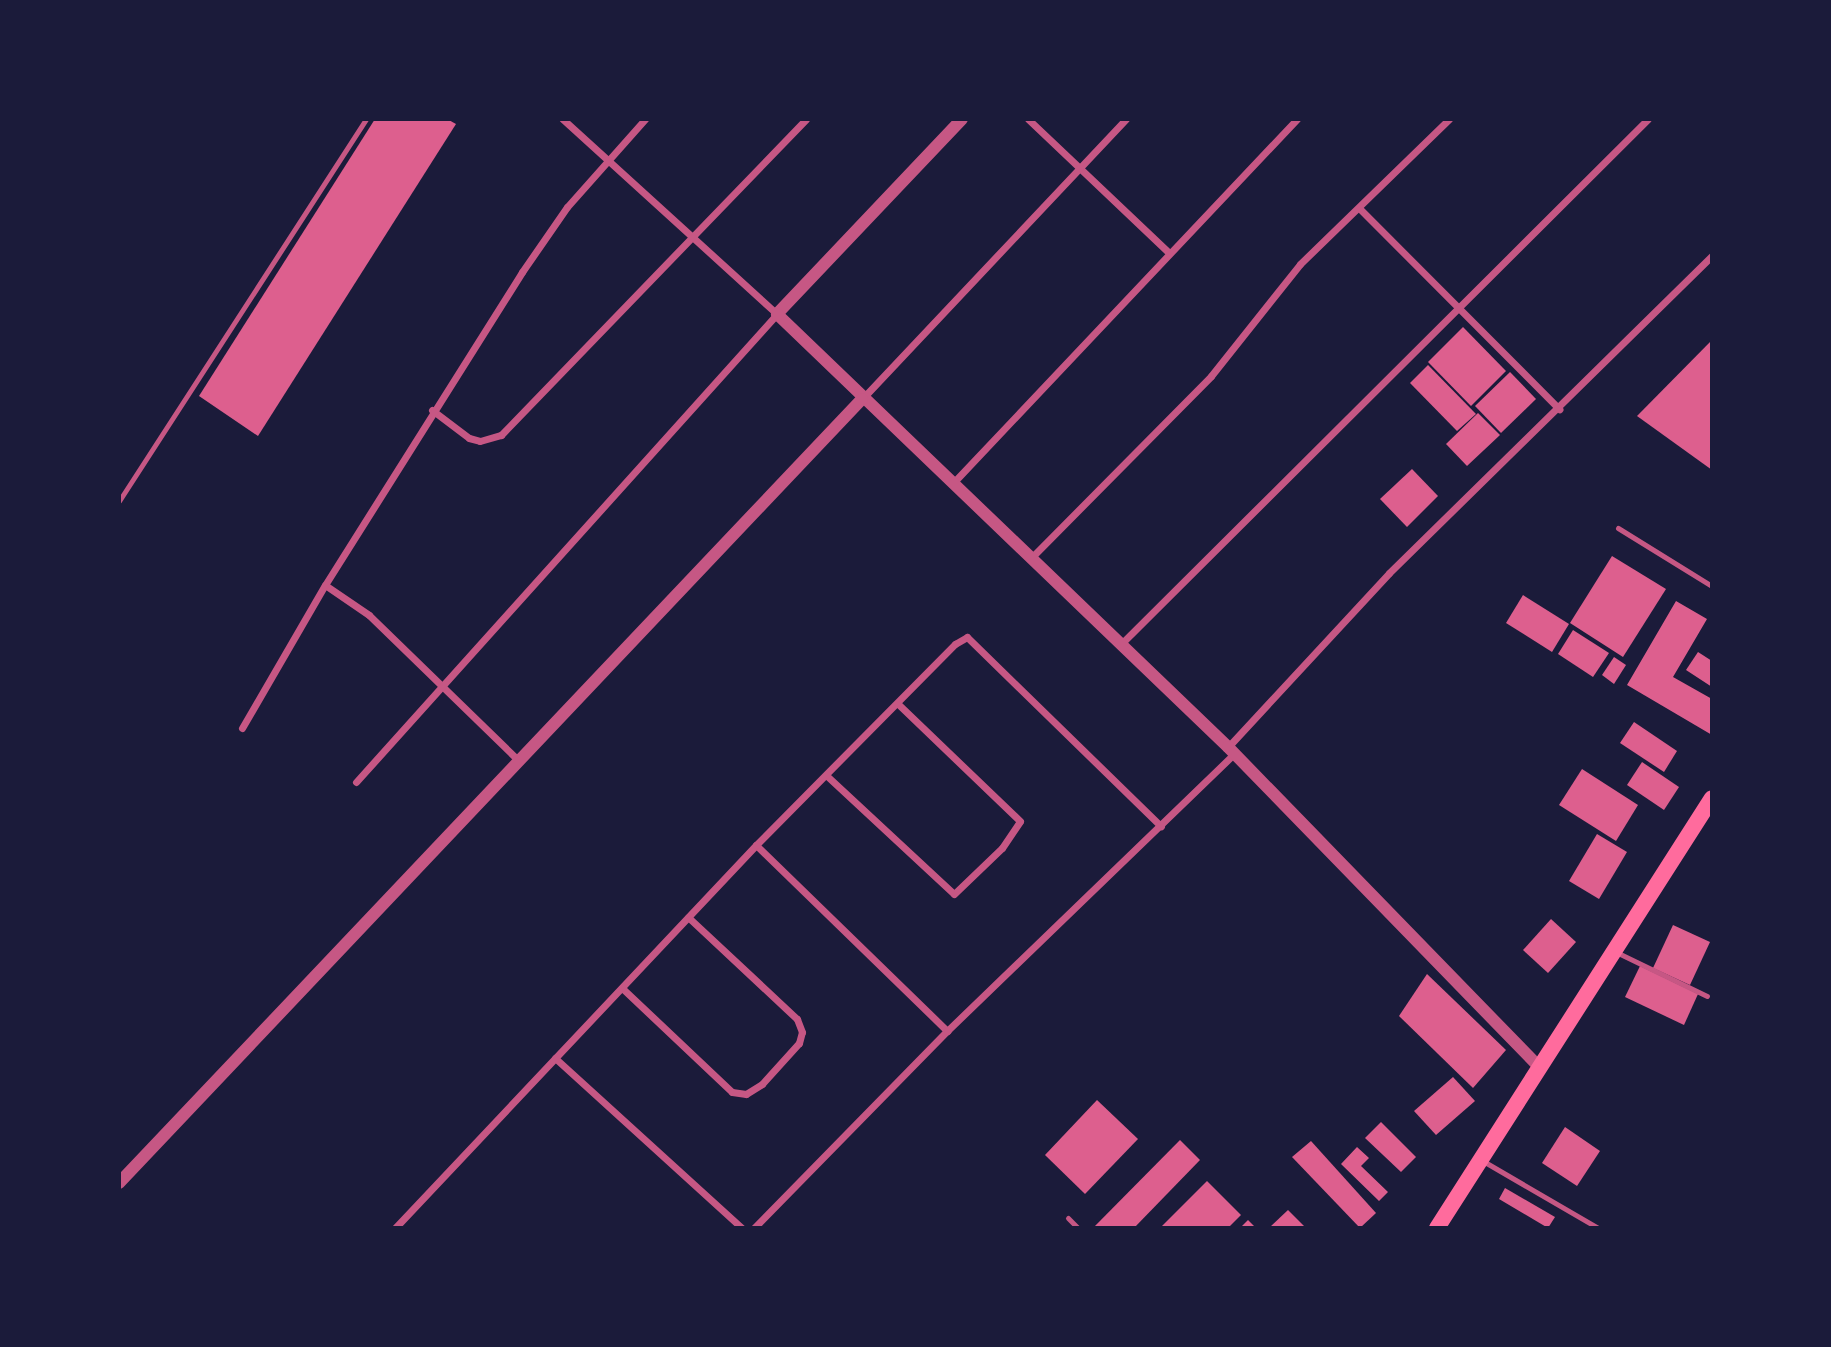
<!DOCTYPE html>
<style>
body{margin:0}
#map{position:relative;width:1831px;height:1347px;overflow:hidden;background:#1b1b3a;font-family:"Times New Roman",serif}
div>[style]{position:absolute}
[style*='--x']{left:calc(var(--x)*1px);top:calc(var(--y)*1px);width:calc(var(--w)*1px);rotate:calc(var(--a)*1deg)}
.building>*{inset:0;background:#dd5f8e}
.service>*{height:5px;margin:-2.5px;padding:0 2.5px;transform-origin:2.5px;border-radius:2.5px;background:#c65784}
.minor>*{height:7px;margin:-3.5px;padding:0 3.5px;transform-origin:3.5px;border-radius:3.5px;background:#c65784}
.tertiary>*{height:12px;margin:-6px;padding:0 6px;transform-origin:6px;border-radius:6px;background:#c65784}
.primary>*{height:16px;margin:-8px;padding:0 8px;transform-origin:8px;border-radius:8px;background:#ff6b9d}
span{translate:-50% -50%;white-space:nowrap;text-align:center;line-height:1.15;-webkit-text-stroke:5px #1b1b3a;paint-order:stroke}
.frame{position:absolute;inset:0;border:121px solid #1b1b3a;pointer-events:none}
</style>
<div id="map">
<div class="building">
<div style="clip-path:polygon(375px 119px,447px 119px,456px 124px,258px 436px,199px 396px)"></div>
<div style="clip-path:polygon(1463px 327px,1506px 371px,1471px 406px,1428px 362px)"></div>
<div style="clip-path:polygon(1712px 340px,1712px 470px,1637px 416px)"></div>
<div style="clip-path:polygon(1428px 365px,1476px 414px,1457px 431px,1410px 383px)"></div>
<div style="clip-path:polygon(1510px 372px,1536px 399px,1501px 433px,1475px 406px)"></div>
<div style="clip-path:polygon(1478px 413px,1500px 435px,1467px 466px,1446px 444px)"></div>
<div style="clip-path:polygon(1412px 469px,1438px 496px,1407px 527px,1380px 499px)"></div>
<div style="clip-path:polygon(1612px 556px,1666px 589px,1623px 657px,1570px 623px)"></div>
<div style="clip-path:polygon(1523px 595px,1569px 624px,1552px 652px,1506px 623px)"></div>
<div style="clip-path:polygon(1676px 601px,1707px 619px,1673px 677px,1712px 699px,1712px 735px,1627px 685px)"></div>
<div style="clip-path:polygon(1573px 630px,1609px 653px,1593px 677px,1558px 654px)"></div>
<div style="clip-path:polygon(1698px 652px,1712px 661px,1712px 687px,1686px 670px)"></div>
<div style="clip-path:polygon(1614px 657px,1626px 665px,1614px 684px,1602px 675px)"></div>
<div style="clip-path:polygon(1634px 722px,1677px 751px,1664px 772px,1620px 743px)"></div>
<div style="clip-path:polygon(1642px 762px,1679px 787px,1664px 810px,1627px 785px)"></div>
<div style="clip-path:polygon(1582px 769px,1638px 805px,1616px 841px,1559px 805px)"></div>
<div style="clip-path:polygon(1597px 834px,1627px 852px,1599px 899px,1569px 881px)"></div>
<div style="clip-path:polygon(1551px 919px,1576px 942px,1548px 973px,1523px 950px)"></div>
<div style="clip-path:polygon(1673px 925px,1710px 942px,1690px 985px,1653px 968px)"></div>
<div style="clip-path:polygon(1640px 966px,1698px 994px,1684px 1025px,1625px 997px)"></div>
<div style="clip-path:polygon(1427px 974px,1506px 1050px,1473px 1088px,1399px 1016px)"></div>
<div style="clip-path:polygon(1453px 1077px,1475px 1101px,1436px 1135px,1414px 1111px)"></div>
<div style="clip-path:polygon(1097px 1100px,1138px 1139px,1085px 1194px,1045px 1155px)"></div>
<div style="clip-path:polygon(1381px 1122px,1416px 1157px,1401px 1172px,1365px 1138px)"></div>
<div style="clip-path:polygon(1565px 1127px,1600px 1151px,1577px 1186px,1542px 1163px)"></div>
<div style="clip-path:polygon(1180px 1140px,1200px 1160px,1134px 1228px,1093px 1228px)"></div>
<div style="clip-path:polygon(1311px 1141px,1376px 1213px,1360px 1228px,1292px 1157px)"></div>
<div style="clip-path:polygon(1357px 1147px,1369px 1158px,1361px 1166px,1388px 1192px,1379px 1201px,1341px 1164px)"></div>
<div style="clip-path:polygon(1207px 1181px,1241px 1215px,1228px 1228px,1160px 1228px)"></div>
<div style="clip-path:polygon(1505px 1188px,1555px 1217px,1548px 1228px,1499px 1199px)"></div>
<div style="clip-path:polygon(1288px 1210px,1306px 1228px,1269px 1228px)"></div>
<div style="clip-path:polygon(1248px 1220px,1256px 1228px,1240px 1228px)"></div>
</div>
<div class="service">
<div style="--x:119;--y:501;--w:455;--a:-57.1"></div>
<div style="--x:1618;--y:528;--w:110;--a:31.7"></div>
<div style="--x:1616;--y:952;--w:101;--a:25.8"></div>
<div style="--x:1483;--y:1161;--w:133;--a:30.2"></div>
<div style="--x:1068;--y:1218;--w:14;--a:45"></div>
</div>
<div class="minor">
<div style="--x:1028;--y:119;--w:193;--a:43.5"></div>
<div style="--x:1359;--y:208;--w:284;--a:45.1"></div>
<div style="--x:862;--y:399;--w:385;--a:-46.7"></div>
<div style="--x:432;--y:410;--w:46;--a:37.1"></div>
<div style="--x:469;--y:438;--w:11;--a:15"></div>
<div style="--x:480;--y:441;--w:22;--a:-16"></div>
<div style="--x:501;--y:435;--w:439;--a:-46"></div>
<div style="--x:953;--y:483;--w:501;--a:-46.62"></div>
<div style="--x:1033;--y:556;--w:253;--a:-45.3"></div>
<div style="--x:1211;--y:376;--w:143;--a:-51.5"></div>
<div style="--x:1300;--y:264;--w:208;--a:-44.2"></div>
<div style="--x:1122;--y:643;--w:742;--a:-44.89"></div>
<div style="--x:242;--y:728;--w:165;--a:-59.9"></div>
<div style="--x:1228;--y:747;--w:237;--a:-47.2"></div>
<div style="--x:1389;--y:573;--w:453;--a:-44.5"></div>
<div style="--x:518;--y:760;--w:208;--a:-135.8"></div>
<div style="--x:369;--y:615;--w:53;--a:-145.7"></div>
<div style="--x:325;--y:585;--w:370;--a:-57.8"></div>
<div style="--x:522;--y:272;--w:79;--a:-55.3"></div>
<div style="--x:567;--y:207;--w:118;--a:-48.4"></div>
<div style="--x:827;--y:776;--w:173;--a:42.9"></div>
<div style="--x:954;--y:894;--w:66;--a:-43.8"></div>
<div style="--x:1002;--y:848;--w:32;--a:-56"></div>
<div style="--x:1020;--y:821;--w:170;--a:-136.2"></div>
<div style="--x:356;--y:782;--w:629;--a:-48.03"></div>
<div style="--x:777;--y:314;--w:290;--a:-137.7"></div>
<div style="--x:756;--y:845;--w:267;--a:44.2"></div>
<div style="--x:622;--y:988;--w:151;--a:43.4"></div>
<div style="--x:732;--y:1092;--w:14;--a:8"></div>
<div style="--x:746;--y:1094;--w:19;--a:-32"></div>
<div style="--x:762;--y:1084;--w:55;--a:-47.9"></div>
<div style="--x:799;--y:1043;--w:11;--a:-75"></div>
<div style="--x:802;--y:1032;--w:14;--a:-111"></div>
<div style="--x:797;--y:1019;--w:149;--a:-136.9"></div>
<div style="--x:555;--y:1058;--w:253;--a:42.3"></div>
<div style="--x:395;--y:1228;--w:526;--a:-46.69"></div>
<div style="--x:756;--y:845;--w:283;--a:-45.3"></div>
<div style="--x:955;--y:644;--w:14;--a:-30"></div>
<div style="--x:967;--y:637;--w:271;--a:44.3"></div>
<div style="--x:754;--y:1228;--w:276;--a:-45.6"></div>
<div style="--x:947;--y:1031;--w:399;--a:-44"></div>
</div>
<div class="tertiary">
<div style="--x:962;--y:119;--w:269;--a:133.5"></div>
<div style="--x:777;--y:314;--w:625;--a:43.83"></div>
<div style="--x:1228;--y:747;--w:446;--a:45.8"></div>
<div style="--x:119;--y:1183;--w:1080;--a:-46.54"></div>
</div>
<div class="primary">
<div style="--x:1437;--y:1228;--w:510;--a:-57.4"></div>
</div>
<div class="frame"></div>
</div>
